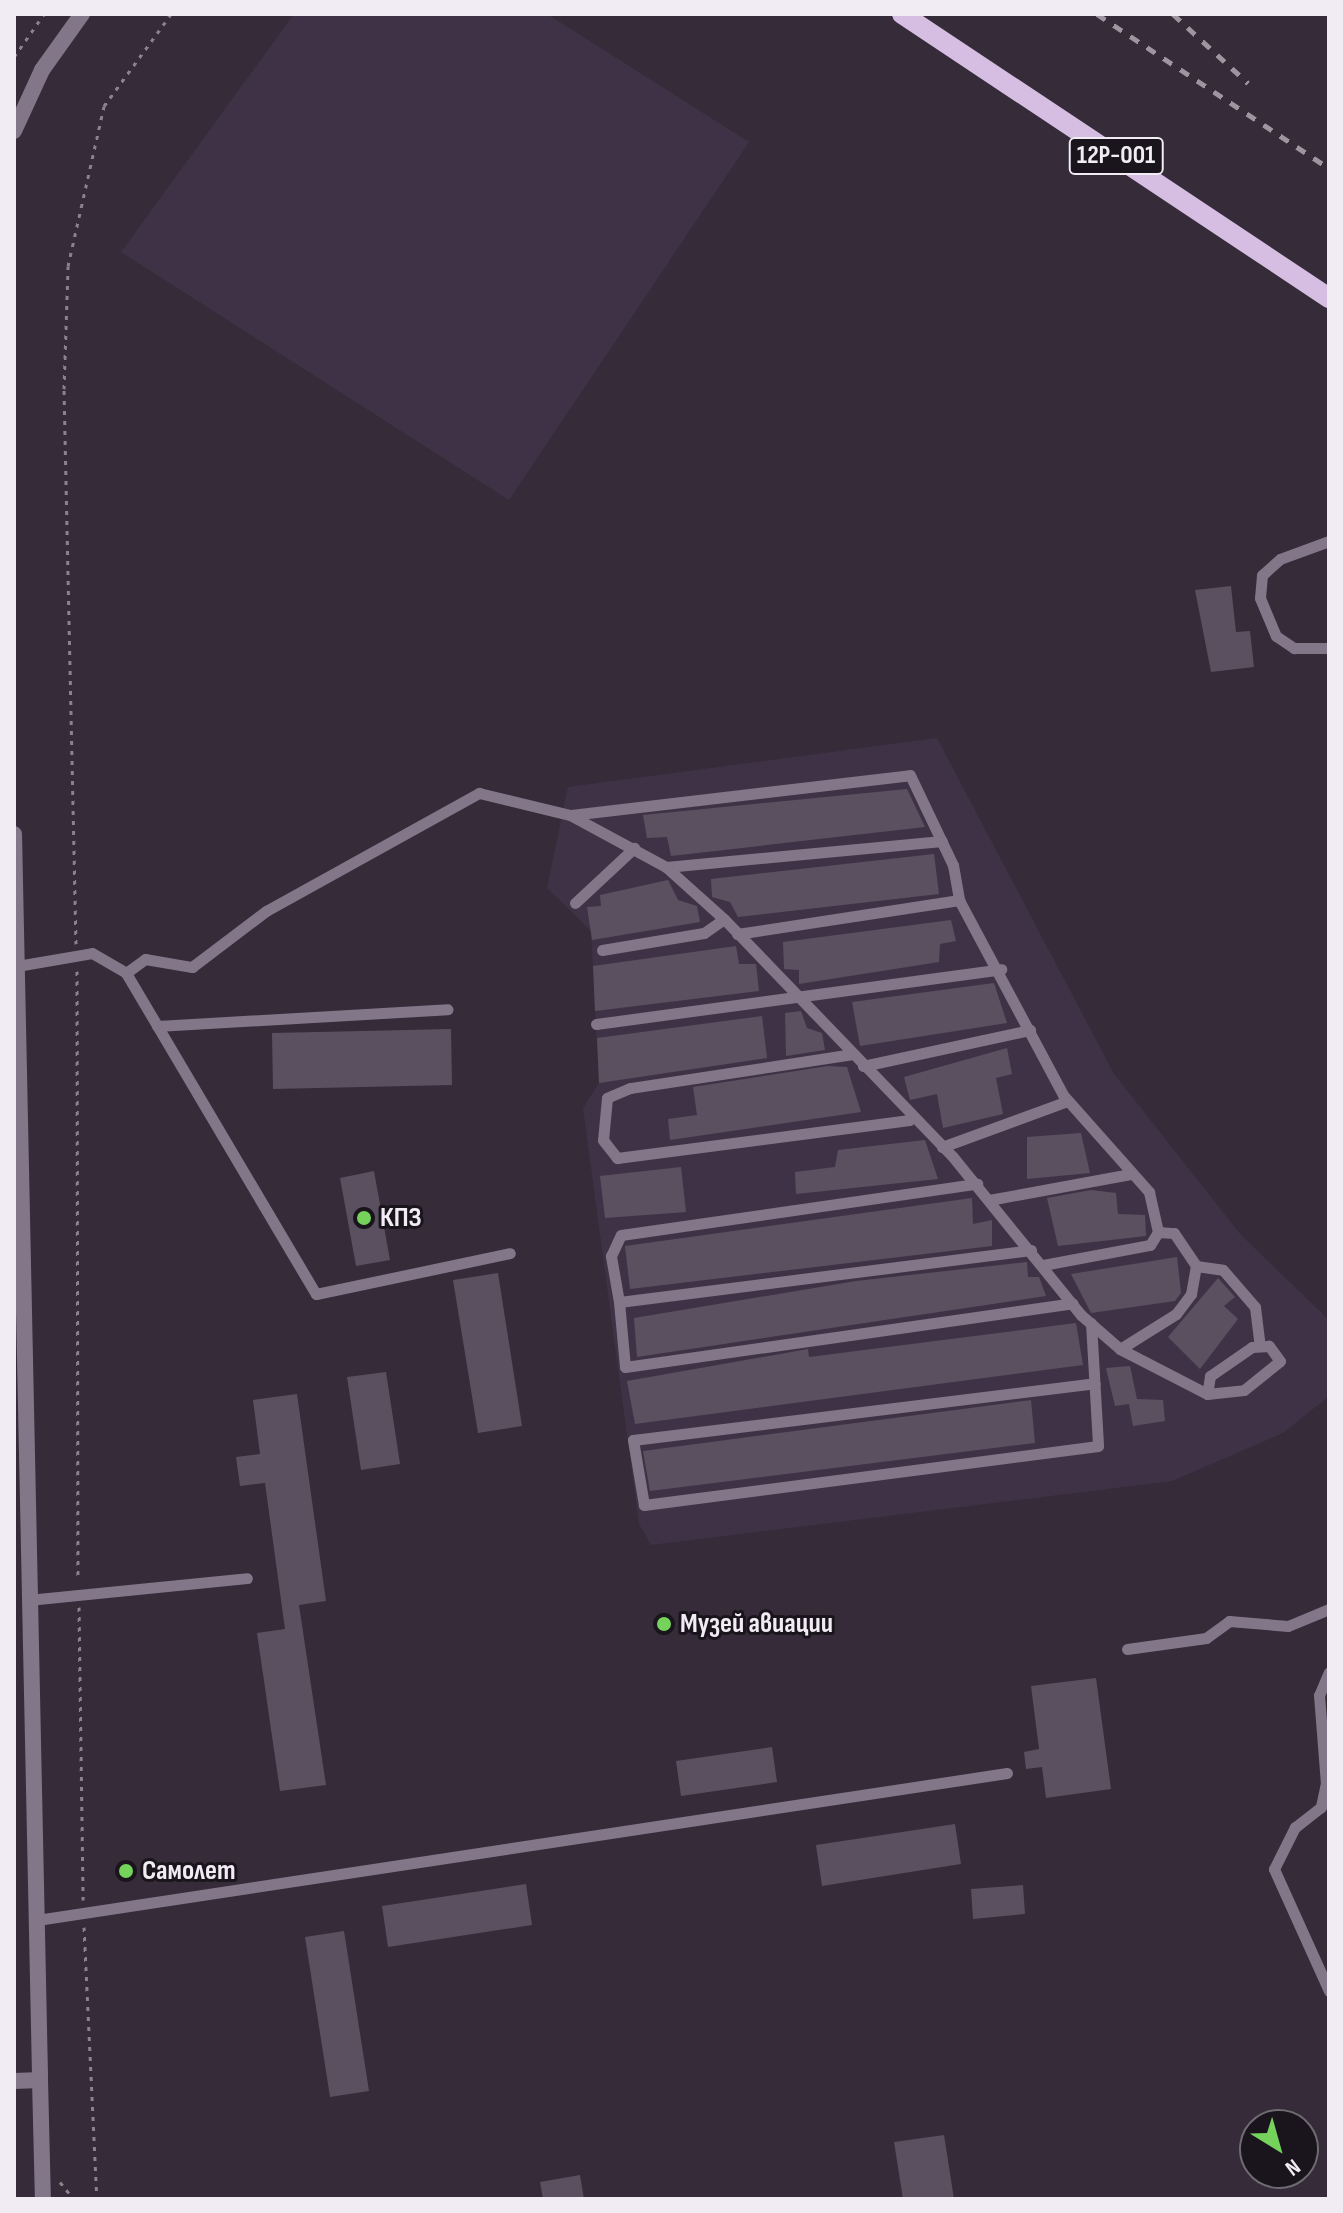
<!DOCTYPE html>
<meta charset="utf-8">
<style>
body{margin:0}
#map{position:relative;width:1343px;height:2213px;overflow:hidden;background:#352b39;font-family:"Sofia Sans Condensed",sans-serif}
div>[style]{position:absolute}
[style*='--x']{left:calc(var(--x)*1px);top:calc(var(--y)*1px);width:calc(var(--w)*1px);rotate:calc(var(--a)*1deg)}
.built>*{inset:0;background:#403246}
.building>*{inset:0;background:#5a5060}
.path>*{height:3px;margin-top:-1.5px;transform-origin:0;background:repeating-linear-gradient(90deg,#8b828e 0 4px,transparent 0 10px)}
.service>*{height:11px;margin:-5.5px;padding:0 5.5px;transform-origin:5.5px;border-radius:5.5px;background:#827688}
.minor>*{height:16px;margin:-8px;padding:0 8px;transform-origin:8px;border-radius:8px;background:#827688}
.tertiary>*{height:16px;margin:-8px;padding:0 8px;transform-origin:8px;border-radius:8px;background:#827688}
.primary>*{height:20px;margin:-10px;padding:0 10px;transform-origin:10px;border-radius:10px;background:#d6bde2}
.rail>*{height:5px;margin-top:-2.5px;transform-origin:0;background:repeating-linear-gradient(90deg,#9d95a0 0 10px,transparent 0 20px)}
.dots>*{width:22px;height:22px;translate:-50% -50%;box-sizing:border-box;border:4px solid #1a151c;border-radius:50%}
span{translate:-50% -50%;white-space:nowrap;text-align:center;line-height:1.15;-webkit-text-stroke:6px #1a151c;paint-order:stroke}
.shield-label span{padding:2px 6px;background:#1a151c;border:2px solid;border-radius:6px;-webkit-text-stroke-width:0}
.shield-label{font-size:26px;color:#f1ebf4;font-weight:700}
.poi-label{font-size:28px;color:#f1ebf4;font-weight:700}
.left{translate:0 -50%;text-align:left}
.frame{position:absolute;inset:0;border:16px solid #f1ebf4;pointer-events:none}
.north{position:absolute;left:1239px;top:2109px;width:80px;height:80px;box-sizing:border-box;background:#1a151c;border:2px solid #706b72;border-radius:50%;rotate:143deg;font-size:22px;font-weight:700;line-height:32px;text-align:center;color:#f1ebf4}
.north::after{content:'';display:block;margin:auto;width:28px;height:36px;background:#75d25b;clip-path:polygon(50% 0,100% 100%,50% 72%,0 100%)}
</style>
<div id="map">
<div class="built">
<div style="clip-path:polygon(294px 14px,547px 14px,749px 142px,509px 500px,121px 252px)"></div>
<div style="clip-path:polygon(937px 738px,1114px 1074px,1241px 1235px,1329px 1320px,1329px 1396px,1283px 1433px,1172px 1481px,651px 1545px,639px 1524px,583px 1108px,599px 1083px,591px 931px,547px 888px,568px 787px)"></div>
</div>
<div class="building">
<div style="clip-path:polygon(1231px 586px,1236px 632px,1250px 631px,1254px 667px,1211px 672px,1195px 590px)"></div>
<div style="clip-path:polygon(907px 789px,925px 827px,671px 856px,667px 837px,647px 838px,643px 815px)"></div>
<div style="clip-path:polygon(934px 854px,939px 894px,738px 917px,730px 902px,712px 897px,711px 879px)"></div>
<div style="clip-path:polygon(668px 880px,678px 900px,697px 906px,700px 922px,592px 940px,587px 907px,601px 906px,600px 895px)"></div>
<div style="clip-path:polygon(951px 920px,956px 941px,940px 944px,939px 962px,799px 984px,799px 970px,784px 969px,783px 942px)"></div>
<div style="clip-path:polygon(736px 946px,739px 964px,756px 964px,759px 991px,595px 1011px,593px 966px)"></div>
<div style="clip-path:polygon(994px 983px,1007px 1023px,860px 1046px,852px 1002px)"></div>
<div style="clip-path:polygon(801px 1011px,807px 1028px,822px 1033px,825px 1050px,786px 1056px,785px 1013px)"></div>
<div style="clip-path:polygon(762px 1016px,767px 1058px,599px 1083px,597px 1038px)"></div>
<div style="clip-path:polygon(451px 1029px,452px 1085px,273px 1089px,272px 1033px)"></div>
<div style="clip-path:polygon(1007px 1048px,1012px 1074px,996px 1078px,1003px 1114px,943px 1128px,937px 1094px,910px 1100px,904px 1077px)"></div>
<div style="clip-path:polygon(828px 1066px,847px 1067px,861px 1112px,670px 1140px,668px 1119px,697px 1115px,693px 1087px)"></div>
<div style="clip-path:polygon(1081px 1133px,1090px 1173px,1027px 1179px,1027px 1137px)"></div>
<div style="clip-path:polygon(925px 1140px,938px 1179px,796px 1194px,795px 1172px,835px 1167px,838px 1150px)"></div>
<div style="clip-path:polygon(681px 1167px,686px 1212px,605px 1218px,600px 1176px)"></div>
<div style="clip-path:polygon(374px 1171px,390px 1260px,356px 1266px,340px 1178px)"></div>
<div style="clip-path:polygon(1091px 1190px,1116px 1193px,1118px 1214px,1145px 1215px,1146px 1236px,1058px 1246px,1047px 1198px)"></div>
<div style="clip-path:polygon(972px 1198px,973px 1224px,992px 1220px,992px 1246px,630px 1289px,625px 1246px)"></div>
<div style="clip-path:polygon(1177px 1257px,1181px 1293px,1175px 1301px,1091px 1313px,1071px 1274px)"></div>
<div style="clip-path:polygon(1027px 1262px,1028px 1277px,1039px 1277px,1046px 1296px,637px 1357px,634px 1318px,856px 1281px)"></div>
<div style="clip-path:polygon(498px 1273px,522px 1426px,478px 1433px,453px 1280px)"></div>
<div style="clip-path:polygon(1218px 1278px,1235px 1297px,1224px 1306px,1238px 1319px,1200px 1369px,1168px 1337px)"></div>
<div style="clip-path:polygon(1076px 1323px,1083px 1365px,635px 1424px,627px 1381px,808px 1349px,809px 1357px)"></div>
<div style="clip-path:polygon(1130px 1366px,1137px 1399px,1163px 1400px,1165px 1421px,1133px 1426px,1129px 1404px,1115px 1406px,1106px 1368px)"></div>
<div style="clip-path:polygon(386px 1372px,400px 1464px,361px 1470px,347px 1377px)"></div>
<div style="clip-path:polygon(297px 1394px,326px 1601px,299px 1605px,326px 1785px,280px 1791px,257px 1633px,285px 1629px,265px 1483px,240px 1486px,236px 1457px,260px 1454px,253px 1400px)"></div>
<div style="clip-path:polygon(1031px 1400px,1035px 1443px,650px 1491px,643px 1451px)"></div>
<div style="clip-path:polygon(1096px 1678px,1111px 1789px,1046px 1798px,1042px 1767px,1026px 1769px,1024px 1752px,1039px 1749px,1031px 1686px)"></div>
<div style="clip-path:polygon(772px 1747px,777px 1782px,681px 1796px,676px 1761px)"></div>
<div style="clip-path:polygon(955px 1824px,961px 1864px,822px 1886px,816px 1845px)"></div>
<div style="clip-path:polygon(526px 1884px,532px 1925px,388px 1947px,382px 1906px)"></div>
<div style="clip-path:polygon(1023px 1885px,1025px 1914px,973px 1919px,971px 1889px)"></div>
<div style="clip-path:polygon(344px 1931px,369px 2091px,330px 2097px,305px 1937px)"></div>
<div style="clip-path:polygon(944px 2135px,954px 2199px,903px 2199px,894px 2142px)"></div>
<div style="clip-path:polygon(580px 2175px,584px 2199px,543px 2199px,540px 2182px)"></div>
</div>
<div class="path">
<div style="--x:14;--y:57;--w:52;--a:-55.1"></div>
<div style="--x:76;--y:944;--w:555;--a:-91.24"></div>
<div style="--x:64;--y:389;--w:123;--a:-88.1"></div>
<div style="--x:68;--y:266;--w:164;--a:-77.3"></div>
<div style="--x:104;--y:106;--w:114;--a:-53.9"></div>
<div style="--x:77;--y:971;--w:609;--a:89.91"></div>
<div style="--x:79;--y:1607;--w:293;--a:89.2"></div>
<div style="--x:84;--y:1927;--w:272;--a:87.3"></div>
<div style="--x:60;--y:2182;--w:22;--a:51"></div>
</div>
<div class="service">
<div style="--x:1329;--y:541;--w:52;--a:159.8"></div>
<div style="--x:1280;--y:559;--w:24;--a:138"></div>
<div style="--x:1262;--y:575;--w:23;--a:95"></div>
<div style="--x:1260;--y:598;--w:41;--a:67.2"></div>
<div style="--x:1276;--y:636;--w:22;--a:34"></div>
<div style="--x:1294;--y:648;--w:35;--a:0"></div>
<div style="--x:571;--y:815;--w:341;--a:-6.7"></div>
<div style="--x:910;--y:775;--w:100;--a:64.5"></div>
<div style="--x:953;--y:865;--w:36;--a:80"></div>
<div style="--x:959;--y:900;--w:221;--a:61.9"></div>
<div style="--x:1063;--y:1095;--w:130;--a:48.4"></div>
<div style="--x:1149;--y:1192;--w:41;--a:77.3"></div>
<div style="--x:1158;--y:1232;--w:16;--a:4"></div>
<div style="--x:1174;--y:1233;--w:40;--a:56"></div>
<div style="--x:1196;--y:1266;--w:27;--a:8"></div>
<div style="--x:1223;--y:1270;--w:49;--a:49.1"></div>
<div style="--x:1255;--y:1307;--w:39;--a:83"></div>
<div style="--x:666;--y:867;--w:277;--a:-5.4"></div>
<div style="--x:575;--y:903;--w:81;--a:-43"></div>
<div style="--x:737;--y:934;--w:225;--a:-8.7"></div>
<div style="--x:602;--y:950;--w:103;--a:-9.5"></div>
<div style="--x:704;--y:933;--w:24;--a:-35"></div>
<div style="--x:17;--y:966;--w:76;--a:-9.8"></div>
<div style="--x:92;--y:953;--w:39;--a:30"></div>
<div style="--x:126;--y:973;--w:24;--a:-36"></div>
<div style="--x:145;--y:959;--w:48;--a:9.7"></div>
<div style="--x:192;--y:967;--w:93;--a:-37.1"></div>
<div style="--x:266;--y:911;--w:244;--a:-29"></div>
<div style="--x:479;--y:793;--w:94;--a:13.6"></div>
<div style="--x:570;--y:815;--w:109;--a:28.4"></div>
<div style="--x:666;--y:867;--w:78;--a:41.9"></div>
<div style="--x:724;--y:919;--w:330;--a:46.1"></div>
<div style="--x:953;--y:1157;--w:203;--a:51"></div>
<div style="--x:1081;--y:1315;--w:52;--a:41.1"></div>
<div style="--x:1120;--y:1349;--w:98;--a:27.3"></div>
<div style="--x:1207;--y:1394;--w:37;--a:-6"></div>
<div style="--x:1244;--y:1390;--w:46;--a:-38.9"></div>
<div style="--x:1280;--y:1361;--w:19;--a:-126"></div>
<div style="--x:1269;--y:1346;--w:17;--a:177"></div>
<div style="--x:1252;--y:1347;--w:51;--a:145.4"></div>
<div style="--x:1210;--y:1376;--w:18;--a:99"></div>
<div style="--x:126;--y:973;--w:373;--a:59.4"></div>
<div style="--x:316;--y:1294;--w:198;--a:-11.9"></div>
<div style="--x:596;--y:1024;--w:409;--a:-7.7"></div>
<div style="--x:157;--y:1026;--w:291;--a:-3.3"></div>
<div style="--x:853;--y:1054;--w:226;--a:171.3"></div>
<div style="--x:630;--y:1088;--w:25;--a:157"></div>
<div style="--x:607;--y:1098;--w:42;--a:95.4"></div>
<div style="--x:603;--y:1140;--w:23;--a:52"></div>
<div style="--x:617;--y:1158;--w:295;--a:-7.4"></div>
<div style="--x:863;--y:1066;--w:171;--a:-12.2"></div>
<div style="--x:942;--y:1147;--w:134;--a:-20.1"></div>
<div style="--x:989;--y:1200;--w:144;--a:-10.4"></div>
<div style="--x:1031;--y:1250;--w:415;--a:172.8"></div>
<div style="--x:619;--y:1302;--w:65;--a:84.7"></div>
<div style="--x:625;--y:1367;--w:452;--a:-8.1"></div>
<div style="--x:1043;--y:1265;--w:109;--a:-10.6"></div>
<div style="--x:1150;--y:1245;--w:15;--a:-58"></div>
<div style="--x:619;--y:1302;--w:47;--a:-99.9"></div>
<div style="--x:611;--y:1256;--w:23;--a:-65"></div>
<div style="--x:621;--y:1235;--w:360;--a:-8.2"></div>
<div style="--x:1091;--y:1323;--w:123;--a:86.7"></div>
<div style="--x:1098;--y:1446;--w:458;--a:172.6"></div>
<div style="--x:644;--y:1505;--w:66;--a:-99.6"></div>
<div style="--x:633;--y:1440;--w:465;--a:-7"></div>
<div style="--x:1120;--y:1349;--w:66;--a:-32"></div>
<div style="--x:1176;--y:1314;--w:25;--a:-53"></div>
<div style="--x:1191;--y:1294;--w:28;--a:-80"></div>
<div style="--x:28;--y:1600;--w:220;--a:-5.7"></div>
<div style="--x:1127;--y:1649;--w:80;--a:-7.9"></div>
<div style="--x:1206;--y:1638;--w:29;--a:-36"></div>
<div style="--x:1229;--y:1621;--w:59;--a:4.8"></div>
<div style="--x:1288;--y:1626;--w:44;--a:-22.5"></div>
<div style="--x:1329;--y:1672;--w:25;--a:113"></div>
<div style="--x:1319;--y:1695;--w:88;--a:85.5"></div>
<div style="--x:1326;--y:1783;--w:25;--a:102"></div>
<div style="--x:1321;--y:1807;--w:33;--a:142"></div>
<div style="--x:1295;--y:1827;--w:47;--a:116.6"></div>
<div style="--x:1274;--y:1869;--w:134;--a:65.7"></div>
<div style="--x:37;--y:1920;--w:981;--a:-8.62"></div>
</div>
<div class="minor">
<div style="--x:40;--y:2080;--w:119;--a:88.6"></div>
</div>
<div class="tertiary">
<div style="--x:14;--y:131;--w:67;--a:-65.3"></div>
<div style="--x:42;--y:70;--w:69;--a:-54.5"></div>
<div style="--x:14;--y:834;--w:1246;--a:88.8"></div>
<div style="--x:40;--y:2080;--w:26;--a:178"></div>
</div>
<div class="primary">
<div style="--x:902;--y:14;--w:513;--a:33.63"></div>
</div>
<div class="rail">
<div style="--x:1097;--y:14;--w:278;--a:33.6"></div>
<div style="--x:1173;--y:14;--w:102;--a:42.6"></div>
</div>
<div class="dots">
<div style="left:364px;top:1218px;background:#75d25b"></div>
<div style="left:664px;top:1624px;background:#75d25b"></div>
<div style="left:126px;top:1871px;background:#75d25b"></div>
</div>
<div class="shield-label">
<span style="left:1116px;top:156px">12Р-001</span>
</div>
<div class="poi-label">
<span class="left" style="left:380px;top:1218px">КПЗ</span>
<span class="left" style="left:680px;top:1624px">Музей авиации</span>
<span class="left" style="left:142px;top:1871px">Самолет</span>
</div>
<div class="frame"></div>
<div class="north">N</div>
</div>
